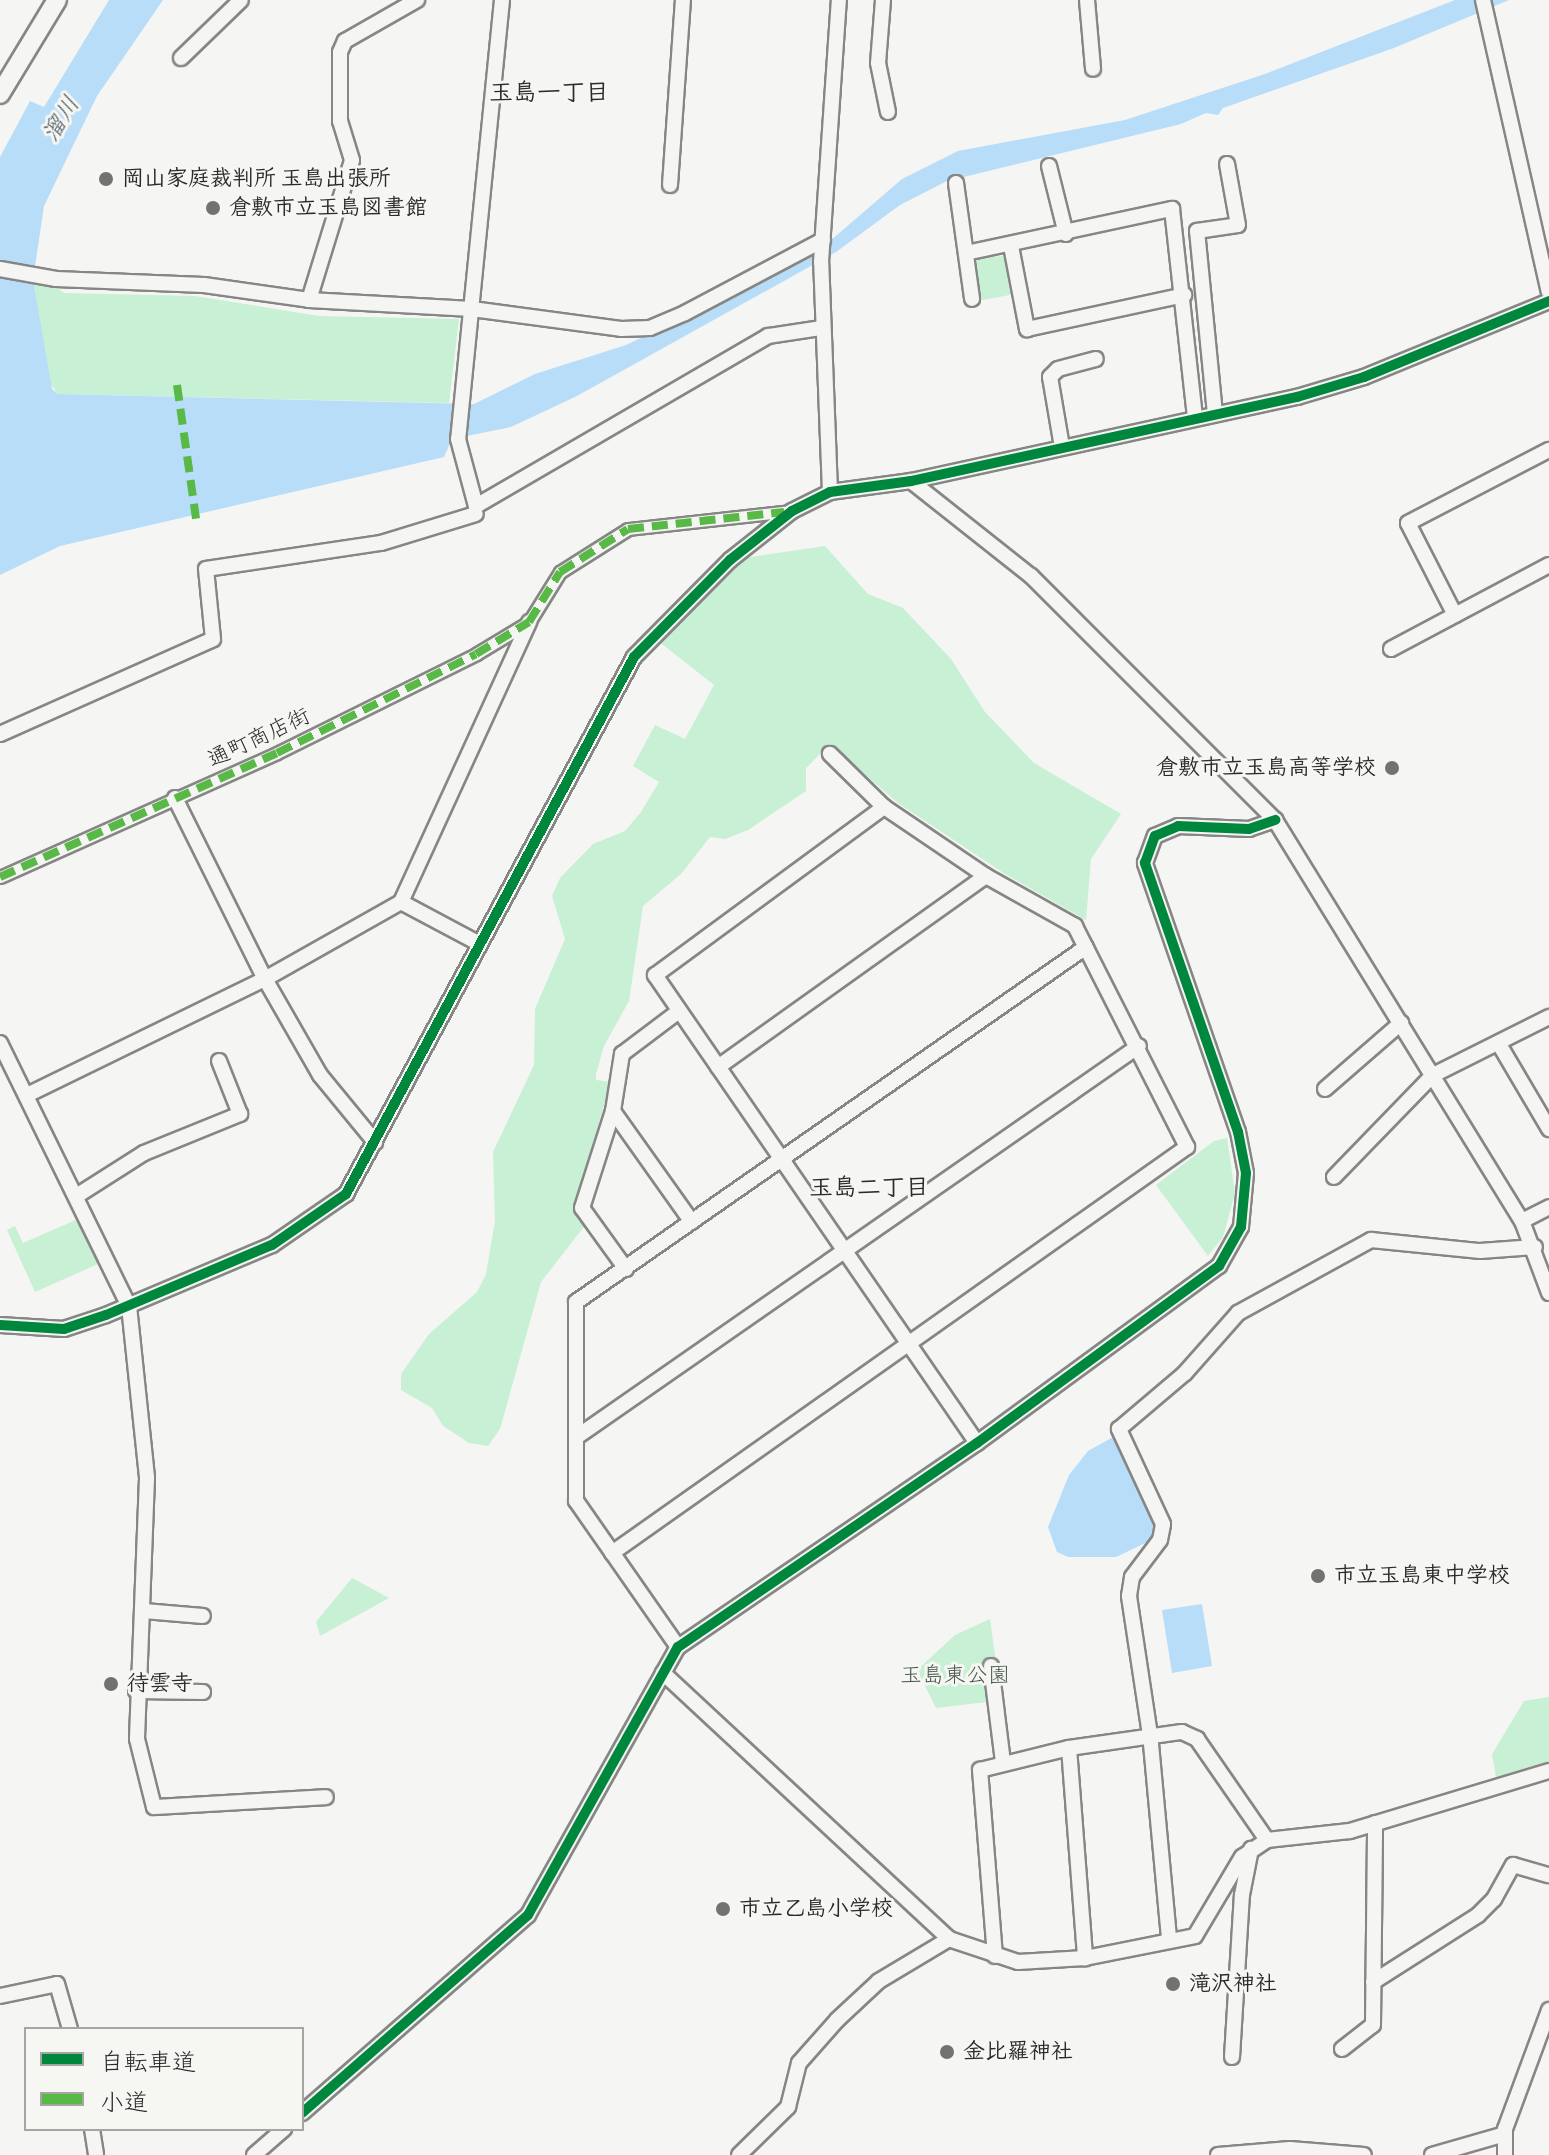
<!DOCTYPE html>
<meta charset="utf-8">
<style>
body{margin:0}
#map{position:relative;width:1549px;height:2155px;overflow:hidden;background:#f5f5f3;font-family:Pangolin,"Klee One",sans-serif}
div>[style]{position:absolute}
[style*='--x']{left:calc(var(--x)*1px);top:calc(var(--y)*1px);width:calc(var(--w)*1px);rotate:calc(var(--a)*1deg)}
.green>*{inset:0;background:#c7f0d4}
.water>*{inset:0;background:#b8ddf9}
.roads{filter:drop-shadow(2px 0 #868685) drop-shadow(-2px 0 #868685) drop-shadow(0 2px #868685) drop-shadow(0 -2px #868685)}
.pedestrian>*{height:11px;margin:-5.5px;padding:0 5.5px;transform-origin:5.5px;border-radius:5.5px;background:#f5f5f3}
.minor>*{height:14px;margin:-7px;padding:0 7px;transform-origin:7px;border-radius:7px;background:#f5f5f3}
.tertiary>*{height:18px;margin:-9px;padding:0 9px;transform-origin:9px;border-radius:9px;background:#f5f5f3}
.quiet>*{height:8px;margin-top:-4px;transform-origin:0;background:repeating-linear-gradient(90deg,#58b947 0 16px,transparent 0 24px)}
.cycleway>*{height:10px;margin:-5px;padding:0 5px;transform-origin:5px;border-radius:5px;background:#00873e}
.dots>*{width:22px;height:22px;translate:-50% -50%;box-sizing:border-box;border:4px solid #f6f6f2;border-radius:50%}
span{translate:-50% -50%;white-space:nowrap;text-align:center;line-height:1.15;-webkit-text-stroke:6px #f6f6f2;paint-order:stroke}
.poi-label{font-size:22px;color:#2b2b2b;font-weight:700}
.left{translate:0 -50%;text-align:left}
.right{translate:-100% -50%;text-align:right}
.street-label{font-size:22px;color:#2b2b2b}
.park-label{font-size:22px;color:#495b4f}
.neighbourhood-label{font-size:24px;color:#2b2b2b;font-weight:700}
.water-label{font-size:24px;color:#48555f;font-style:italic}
.legend{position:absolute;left:24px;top:2027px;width:280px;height:104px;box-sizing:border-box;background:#f6f6f2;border:2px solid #a5a5a2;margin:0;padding:10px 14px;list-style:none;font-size:24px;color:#2b2b2b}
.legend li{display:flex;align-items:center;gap:16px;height:40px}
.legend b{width:40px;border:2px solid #a5a5a2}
</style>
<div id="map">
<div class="green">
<div style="clip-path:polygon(1002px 256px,1009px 260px,1015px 294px,978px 301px,973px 265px,979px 258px)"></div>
<div style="clip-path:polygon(33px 280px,51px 283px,64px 293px,195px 296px,319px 316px,459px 319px,449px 403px,58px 394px,49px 382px)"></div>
<div style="clip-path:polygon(825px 546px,868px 594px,903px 608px,951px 659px,985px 712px,1034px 763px,1121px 814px,1091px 859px,1086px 920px,1005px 874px,898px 803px,830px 744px,806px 768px,806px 791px,748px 830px,725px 839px,710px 837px,681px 874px,643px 906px,629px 1001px,604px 1046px,596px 1074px,596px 1080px,611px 1082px,574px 1207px,586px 1224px,541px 1282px,500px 1429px,488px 1446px,469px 1443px,443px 1426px,432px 1408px,401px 1390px,401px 1374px,429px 1334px,477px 1292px,486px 1274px,495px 1221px,493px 1152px,534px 1065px,535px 1009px,565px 939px,552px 896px,560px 878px,593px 844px,625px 831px,641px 812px,659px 782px,633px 766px,655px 725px,685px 739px,714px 685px,657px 640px,730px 560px)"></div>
<div style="clip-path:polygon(1227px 1138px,1235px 1193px,1223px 1237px,1208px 1256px,1156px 1185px,1214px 1141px)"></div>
<div style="clip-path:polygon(78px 1219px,98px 1264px,35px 1292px,7px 1230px,15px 1226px,23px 1243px)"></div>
<div style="clip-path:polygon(352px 1578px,389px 1598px,320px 1636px,316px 1622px)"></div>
<div style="clip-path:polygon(990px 1619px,996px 1663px,984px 1665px,987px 1702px,936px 1708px,917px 1670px,955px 1635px)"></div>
<div style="clip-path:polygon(1549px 1697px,1549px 1761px,1496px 1777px,1492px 1754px,1524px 1701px)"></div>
</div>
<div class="water">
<div style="clip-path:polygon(109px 0,163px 0,97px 96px,44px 206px,33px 280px,52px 389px,58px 394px,474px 404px,535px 374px,626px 345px,715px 303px,830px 241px,902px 179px,958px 151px,1125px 120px,1265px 74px,1455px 0,1509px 0,1394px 48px,1223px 108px,1218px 115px,1206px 113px,1181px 124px,947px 181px,900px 205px,836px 252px,577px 396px,511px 427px,452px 439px,444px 457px,60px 546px,0 575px,0 157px,30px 101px,44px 107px)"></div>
<div style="clip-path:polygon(1115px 1436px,1160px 1536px,1116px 1557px,1068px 1557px,1057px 1552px,1048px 1527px,1069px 1475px,1088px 1451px)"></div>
<div style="clip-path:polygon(1202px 1604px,1212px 1666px,1172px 1673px,1162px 1610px)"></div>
</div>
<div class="roads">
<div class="pedestrian">
<div style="--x:0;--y:877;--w:303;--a:-24.1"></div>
<div style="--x:277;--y:753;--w:222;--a:-26.4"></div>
<div style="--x:476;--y:654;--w:62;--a:-31.1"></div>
<div style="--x:529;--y:622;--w:59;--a:-58.2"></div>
<div style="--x:560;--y:572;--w:80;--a:-32.3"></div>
<div style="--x:628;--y:529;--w:164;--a:-6.3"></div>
</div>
<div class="minor">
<div style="--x:502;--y:0;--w:441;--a:95.7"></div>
<div style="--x:458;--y:439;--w:69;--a:75"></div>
<div style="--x:476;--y:506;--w:338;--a:-30.2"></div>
<div style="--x:768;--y:336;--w:54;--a:-8.6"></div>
<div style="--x:883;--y:0;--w:63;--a:94.5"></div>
<div style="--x:878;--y:63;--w:50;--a:78.5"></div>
<div style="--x:1087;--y:0;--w:69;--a:85"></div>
<div style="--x:1483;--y:0;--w:299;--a:77.3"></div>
<div style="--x:181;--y:58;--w:83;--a:-44"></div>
<div style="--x:1049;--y:166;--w:70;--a:76"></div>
<div style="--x:956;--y:183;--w:117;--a:82.1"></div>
<div style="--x:670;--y:185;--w:185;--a:-86"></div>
<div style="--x:1011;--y:246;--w:85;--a:79.1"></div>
<div style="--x:1027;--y:329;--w:161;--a:-12.2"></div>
<div style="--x:966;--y:253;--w:211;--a:-12.1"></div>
<div style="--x:1172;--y:209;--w:209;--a:83.7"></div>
<div style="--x:0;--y:269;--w:57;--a:10.1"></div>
<div style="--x:56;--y:279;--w:148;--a:2.3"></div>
<div style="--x:204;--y:285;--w:106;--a:8.1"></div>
<div style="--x:309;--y:300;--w:163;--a:3.2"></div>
<div style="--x:472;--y:309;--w:150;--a:7.6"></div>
<div style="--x:621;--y:329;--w:29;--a:-2"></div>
<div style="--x:650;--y:328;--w:38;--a:-23"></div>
<div style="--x:685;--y:313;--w:156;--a:-27.9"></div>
<div style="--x:309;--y:300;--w:146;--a:-72.9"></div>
<div style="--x:352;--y:160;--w:41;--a:-107.1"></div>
<div style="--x:340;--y:121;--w:69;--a:-90"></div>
<div style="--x:340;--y:52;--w:12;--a:-66"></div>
<div style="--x:345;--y:41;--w:83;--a:-29.7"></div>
<div style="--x:1215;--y:414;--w:184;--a:-95.6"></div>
<div style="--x:1197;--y:231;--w:41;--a:-8.3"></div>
<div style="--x:1238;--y:225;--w:62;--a:-100.2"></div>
<div style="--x:1062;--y:447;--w:71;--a:-99.7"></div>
<div style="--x:1050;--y:377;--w:11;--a:-45"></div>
<div style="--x:1058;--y:369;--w:39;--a:-15"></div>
<div style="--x:911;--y:481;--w:153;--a:38.4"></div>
<div style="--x:1031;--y:576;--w:345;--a:45"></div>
<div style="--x:1275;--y:820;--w:471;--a:58.4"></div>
<div style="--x:1522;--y:1221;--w:77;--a:69.4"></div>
<div style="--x:830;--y:492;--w:230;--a:-92.2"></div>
<div style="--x:821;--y:262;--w:263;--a:-86.1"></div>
<div style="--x:1455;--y:615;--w:103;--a:-117.1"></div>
<div style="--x:1408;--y:523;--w:159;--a:-27.4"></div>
<div style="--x:1391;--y:649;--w:179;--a:-28"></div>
<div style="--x:0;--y:734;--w:233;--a:-24"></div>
<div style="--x:213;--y:639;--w:70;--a:-95.7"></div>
<div style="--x:206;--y:569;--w:177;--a:-8.5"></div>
<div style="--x:381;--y:543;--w:99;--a:-17"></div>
<div style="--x:175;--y:798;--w:202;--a:63.6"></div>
<div style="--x:265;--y:979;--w:111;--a:60.2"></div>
<div style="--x:320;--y:1075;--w:87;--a:50.6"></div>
<div style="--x:884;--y:807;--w:284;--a:143.7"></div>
<div style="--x:655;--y:975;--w:568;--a:55.47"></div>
<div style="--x:401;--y:902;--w:89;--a:28"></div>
<div style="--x:0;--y:1043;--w:293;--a:63.9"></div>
<div style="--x:129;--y:1306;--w:173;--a:84"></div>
<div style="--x:147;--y:1478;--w:261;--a:92.2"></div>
<div style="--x:137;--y:1739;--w:70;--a:76"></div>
<div style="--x:154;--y:1807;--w:172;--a:-3.3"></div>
<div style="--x:1499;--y:1044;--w:99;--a:59.5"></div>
<div style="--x:718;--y:1067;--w:329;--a:-35.5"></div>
<div style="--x:1325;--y:1089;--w:101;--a:-41"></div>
<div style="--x:27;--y:1095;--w:265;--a:-26"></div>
<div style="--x:265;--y:979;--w:156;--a:-29.5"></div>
<div style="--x:401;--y:902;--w:308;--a:-65.4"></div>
<div style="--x:613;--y:1111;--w:136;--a:54.6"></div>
<div style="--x:1334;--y:1177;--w:142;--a:-45.9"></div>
<div style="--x:1433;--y:1075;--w:130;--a:-26.6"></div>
<div style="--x:78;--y:1195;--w:78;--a:-32.5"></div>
<div style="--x:144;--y:1153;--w:104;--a:-22.1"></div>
<div style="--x:240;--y:1114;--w:57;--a:-111.6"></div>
<div style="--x:1522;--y:1221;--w:30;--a:-27"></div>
<div style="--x:626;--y:1269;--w:75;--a:-125.8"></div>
<div style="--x:582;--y:1208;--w:102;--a:-72.3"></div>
<div style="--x:613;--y:1111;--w:58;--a:-81"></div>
<div style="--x:622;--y:1054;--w:71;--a:-37"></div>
<div style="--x:0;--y:1325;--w:64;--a:3.6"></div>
<div style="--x:64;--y:1329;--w:44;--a:-18.4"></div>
<div style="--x:106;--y:1315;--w:180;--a:-22.9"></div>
<div style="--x:272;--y:1245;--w:90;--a:-34.6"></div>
<div style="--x:346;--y:1194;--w:609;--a:-61.79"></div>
<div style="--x:634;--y:657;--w:136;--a:-45.3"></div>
<div style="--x:730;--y:560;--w:79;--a:-38.3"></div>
<div style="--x:792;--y:511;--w:42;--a:-26.6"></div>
<div style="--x:830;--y:492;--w:82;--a:-7.7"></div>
<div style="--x:911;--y:481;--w:395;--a:-12.3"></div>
<div style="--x:1297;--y:397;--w:70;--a:-16.6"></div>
<div style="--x:1364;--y:377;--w:200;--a:-22.3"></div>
<div style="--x:578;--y:1436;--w:683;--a:-34.81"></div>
<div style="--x:612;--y:1553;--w:704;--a:-35.23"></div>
<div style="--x:1187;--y:1147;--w:248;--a:-116.9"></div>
<div style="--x:1075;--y:926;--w:102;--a:-150.7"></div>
<div style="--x:986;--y:876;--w:123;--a:-145.9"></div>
<div style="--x:884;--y:807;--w:76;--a:-135.5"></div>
<div style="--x:144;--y:1611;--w:59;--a:4.8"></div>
<div style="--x:678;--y:1647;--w:178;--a:-124.9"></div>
<div style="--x:576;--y:1501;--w:199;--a:-90"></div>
<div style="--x:576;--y:1302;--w:621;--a:-34.84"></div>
<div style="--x:991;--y:1666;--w:97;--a:82.9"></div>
<div style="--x:663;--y:1673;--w:391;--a:42.9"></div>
<div style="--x:949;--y:1939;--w:73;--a:18.4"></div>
<div style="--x:1018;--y:1962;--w:67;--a:-3.4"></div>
<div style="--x:1085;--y:1958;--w:112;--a:-11.3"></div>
<div style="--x:1195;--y:1936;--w:92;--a:-59.3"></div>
<div style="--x:1242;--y:1857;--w:30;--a:-34"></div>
<div style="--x:1267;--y:1840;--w:83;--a:-6.2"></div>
<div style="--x:1350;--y:1831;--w:208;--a:-16.8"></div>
<div style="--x:136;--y:1691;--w:67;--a:0.9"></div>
<div style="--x:1069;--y:1748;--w:211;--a:85.6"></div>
<div style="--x:1169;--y:1938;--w:204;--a:-95.3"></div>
<div style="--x:1150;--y:1735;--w:141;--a:-98.6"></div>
<div style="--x:1129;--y:1596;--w:19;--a:-81"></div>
<div style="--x:1132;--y:1577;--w:46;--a:-52.9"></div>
<div style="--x:1160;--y:1540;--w:16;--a:-79"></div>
<div style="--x:1163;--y:1524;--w:105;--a:-114.9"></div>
<div style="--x:1119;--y:1429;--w:87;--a:-40.3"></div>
<div style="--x:1185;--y:1373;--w:80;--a:-48.5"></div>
<div style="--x:1238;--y:1313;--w:152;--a:-28.8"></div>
<div style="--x:1371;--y:1240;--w:110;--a:5.8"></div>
<div style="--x:1480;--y:1251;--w:55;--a:-4.2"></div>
<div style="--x:995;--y:1956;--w:187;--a:-94.6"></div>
<div style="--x:980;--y:1770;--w:92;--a:-13.9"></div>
<div style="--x:1069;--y:1748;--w:114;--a:-8.1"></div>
<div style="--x:1182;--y:1732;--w:17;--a:25"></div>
<div style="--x:1197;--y:1739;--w:123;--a:55.3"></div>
<div style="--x:1373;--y:1982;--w:125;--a:-32.5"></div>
<div style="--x:1478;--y:1915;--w:23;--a:-45"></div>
<div style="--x:1494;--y:1899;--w:39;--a:-61"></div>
<div style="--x:1513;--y:1865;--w:37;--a:16"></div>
<div style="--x:0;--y:1996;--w:58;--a:-11.9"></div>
<div style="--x:57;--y:1984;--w:47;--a:73.9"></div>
<div style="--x:1342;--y:2049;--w:39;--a:-38"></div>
<div style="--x:1373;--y:2025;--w:202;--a:-89.4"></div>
<div style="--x:1232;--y:2057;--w:162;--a:-86.5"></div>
<div style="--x:1242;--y:1895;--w:47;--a:-78.9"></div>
<div style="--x:302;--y:2113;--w:300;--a:-41.2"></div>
<div style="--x:528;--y:1915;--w:307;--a:-60.8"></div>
<div style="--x:678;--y:1647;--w:362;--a:-34.3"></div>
<div style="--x:977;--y:1443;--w:300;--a:-36.2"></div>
<div style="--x:1219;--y:1266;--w:45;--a:-60.6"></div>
<div style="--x:1241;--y:1227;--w:54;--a:-84.7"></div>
<div style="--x:1246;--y:1173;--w:42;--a:-101"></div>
<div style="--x:1238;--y:1132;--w:285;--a:-109.1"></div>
<div style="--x:1145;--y:863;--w:29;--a:-70"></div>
<div style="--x:1155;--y:836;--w:25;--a:-23"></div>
<div style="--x:1178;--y:826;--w:71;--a:2.4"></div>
<div style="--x:1249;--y:829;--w:28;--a:-19"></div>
<div style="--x:92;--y:2129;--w:26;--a:81"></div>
<div style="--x:254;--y:2155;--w:40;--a:-41"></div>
<div style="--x:739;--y:2155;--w:69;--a:-44.4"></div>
<div style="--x:788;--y:2107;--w:45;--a:-76"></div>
<div style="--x:799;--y:2063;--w:57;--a:-48.5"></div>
<div style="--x:837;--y:2020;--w:57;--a:-42.9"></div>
<div style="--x:879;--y:1981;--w:82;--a:-31"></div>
<div style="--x:1218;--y:2155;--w:72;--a:-4.8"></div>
<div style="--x:1290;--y:2149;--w:74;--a:4.6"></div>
<div style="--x:1432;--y:2155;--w:76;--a:-16"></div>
<div style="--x:1505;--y:2155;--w:26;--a:-90"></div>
<div style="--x:1505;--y:2129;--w:127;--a:-69.7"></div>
</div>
<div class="tertiary">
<div style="--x:0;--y:94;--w:110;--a:-58.8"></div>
</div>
</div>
<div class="quiet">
<div style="--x:177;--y:385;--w:135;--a:81.9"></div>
<div style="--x:0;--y:877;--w:303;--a:-24.1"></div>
<div style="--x:277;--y:753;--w:222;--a:-26.4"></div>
<div style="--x:476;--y:654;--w:62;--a:-31.1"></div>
<div style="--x:529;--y:622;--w:59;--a:-58.2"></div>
<div style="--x:560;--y:572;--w:80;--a:-32.3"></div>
<div style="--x:628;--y:529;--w:157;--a:-6.2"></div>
</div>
<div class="cycleway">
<div style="--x:0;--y:1325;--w:64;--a:3.6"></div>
<div style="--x:64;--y:1329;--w:44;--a:-18.4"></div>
<div style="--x:106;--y:1315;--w:180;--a:-22.9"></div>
<div style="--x:272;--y:1245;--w:90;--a:-34.6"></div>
<div style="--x:346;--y:1194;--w:609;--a:-61.79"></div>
<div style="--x:634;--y:657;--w:136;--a:-45.3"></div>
<div style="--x:730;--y:560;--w:79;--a:-38.3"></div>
<div style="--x:792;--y:511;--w:42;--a:-26.6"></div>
<div style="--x:830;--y:492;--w:82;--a:-7.7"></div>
<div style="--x:911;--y:481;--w:395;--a:-12.3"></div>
<div style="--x:1297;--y:397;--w:70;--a:-16.6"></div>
<div style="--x:1364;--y:377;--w:200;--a:-22.3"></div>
<div style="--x:302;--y:2113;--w:300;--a:-41.2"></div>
<div style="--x:528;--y:1915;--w:307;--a:-60.8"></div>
<div style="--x:678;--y:1647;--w:362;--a:-34.3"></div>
<div style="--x:977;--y:1443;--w:300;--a:-36.2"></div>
<div style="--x:1219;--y:1266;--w:45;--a:-60.6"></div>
<div style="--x:1241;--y:1227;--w:54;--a:-84.7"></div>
<div style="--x:1246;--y:1173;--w:42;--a:-101"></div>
<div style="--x:1238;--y:1132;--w:285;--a:-109.1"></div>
<div style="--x:1145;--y:863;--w:29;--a:-70"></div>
<div style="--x:1155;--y:836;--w:25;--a:-23"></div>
<div style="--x:1178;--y:826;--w:71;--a:2.4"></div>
<div style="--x:1249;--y:829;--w:28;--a:-19"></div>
</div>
<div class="dots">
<div style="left:106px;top:179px;background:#727271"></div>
<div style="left:213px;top:208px;background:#727271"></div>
<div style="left:1392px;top:768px;background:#727271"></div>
<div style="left:1318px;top:1576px;background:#727271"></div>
<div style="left:111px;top:1684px;background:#727271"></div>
<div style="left:723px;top:1909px;background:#727271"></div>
<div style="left:1173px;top:1984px;background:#727271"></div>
<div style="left:947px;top:2052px;background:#727271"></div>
</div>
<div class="poi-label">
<span class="left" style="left:122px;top:179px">岡山家庭裁判所 玉島出張所</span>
<span class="left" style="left:229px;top:208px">倉敷市立玉島図書館</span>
<span class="right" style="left:1376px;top:768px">倉敷市立玉島高等学校</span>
<span class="left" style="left:1334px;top:1576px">市立玉島東中学校</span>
<span class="left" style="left:127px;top:1684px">待雲寺</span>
<span class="left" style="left:739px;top:1909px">市立乙島小学校</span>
<span class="left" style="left:1189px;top:1984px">滝沢神社</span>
<span class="left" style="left:963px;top:2052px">金比羅神社</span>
</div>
<div class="street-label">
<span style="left:259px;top:738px;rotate:-25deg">通町商店街</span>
</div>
<div class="park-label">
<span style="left:955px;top:1676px">玉島東公園</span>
</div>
<div class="neighbourhood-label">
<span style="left:549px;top:93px">玉島一丁目</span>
<span style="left:869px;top:1188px">玉島二丁目</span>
</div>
<div class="water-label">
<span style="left:61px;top:119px;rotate:-58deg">溜川</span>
</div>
<ul class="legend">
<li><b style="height:10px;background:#00873e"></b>自転車道</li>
<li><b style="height:10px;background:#58b947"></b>小道</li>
</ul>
</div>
